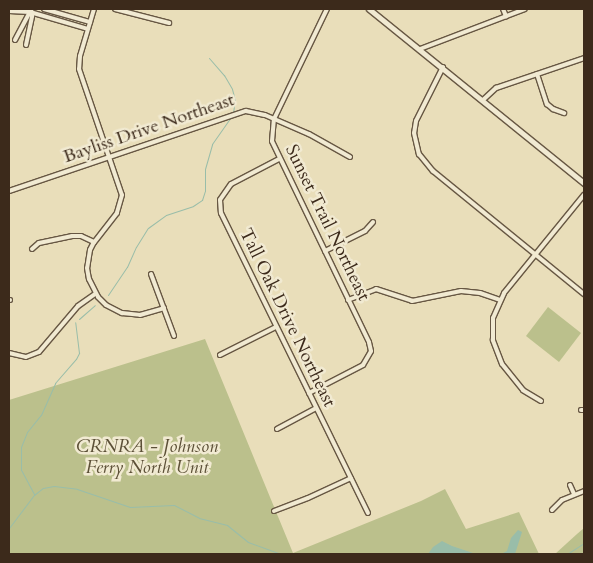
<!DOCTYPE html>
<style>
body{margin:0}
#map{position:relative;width:593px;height:563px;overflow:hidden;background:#e9deba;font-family:Cardo,serif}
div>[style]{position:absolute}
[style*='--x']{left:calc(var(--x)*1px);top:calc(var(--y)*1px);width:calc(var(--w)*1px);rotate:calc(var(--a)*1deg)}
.green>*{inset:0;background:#bbc08c}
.water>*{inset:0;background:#99bda9}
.stream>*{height:1px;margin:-0.5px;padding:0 0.5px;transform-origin:0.5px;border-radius:0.5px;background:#99bda9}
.roads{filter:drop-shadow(1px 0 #675743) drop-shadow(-1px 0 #675743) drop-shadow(0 1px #675743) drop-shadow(0 -1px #675743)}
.minor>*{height:4px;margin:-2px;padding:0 2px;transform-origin:2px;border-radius:2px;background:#f1ead2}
.tertiary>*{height:5px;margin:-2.5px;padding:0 2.5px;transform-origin:2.5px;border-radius:2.5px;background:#f1ead2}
span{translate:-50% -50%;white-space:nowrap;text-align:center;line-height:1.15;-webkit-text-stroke:5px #f1ead2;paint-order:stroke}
.street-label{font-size:18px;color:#3c2a1b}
.park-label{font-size:18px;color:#5c5037;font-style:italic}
.frame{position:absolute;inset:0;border:10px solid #3c2a1b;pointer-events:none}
</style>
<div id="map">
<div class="green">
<div style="clip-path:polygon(548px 307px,581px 333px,559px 362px,526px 336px)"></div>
<div style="clip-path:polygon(205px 339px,293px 553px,421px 501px,445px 489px,466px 529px,519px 512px,539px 554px,9px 554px,9px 400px)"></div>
<div style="clip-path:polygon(584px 528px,584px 554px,555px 554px,577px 534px)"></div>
</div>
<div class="water">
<div style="clip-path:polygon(518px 530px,522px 532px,515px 554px,501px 554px,507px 551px,511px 538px)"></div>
<div style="clip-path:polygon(442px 541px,452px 546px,476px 554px,428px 554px,433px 547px)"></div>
</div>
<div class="stream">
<div style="--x:209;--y:58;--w:23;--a:49"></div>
<div style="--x:224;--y:75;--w:16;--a:60"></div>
<div style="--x:232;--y:89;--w:11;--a:75"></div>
<div style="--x:235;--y:100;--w:13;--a:99"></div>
<div style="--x:108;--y:295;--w:34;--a:-56"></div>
<div style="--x:127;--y:267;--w:22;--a:-66"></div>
<div style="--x:136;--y:247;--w:22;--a:-58"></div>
<div style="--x:148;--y:228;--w:22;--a:-36"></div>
<div style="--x:166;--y:215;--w:28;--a:-18"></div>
<div style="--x:193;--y:206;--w:11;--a:-34"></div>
<div style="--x:202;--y:200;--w:9;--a:-72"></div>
<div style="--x:205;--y:191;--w:22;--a:-90"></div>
<div style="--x:205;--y:169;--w:26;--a:-74"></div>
<div style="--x:212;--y:144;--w:33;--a:-55"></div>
<div style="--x:79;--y:319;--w:21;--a:-41"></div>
<div style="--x:34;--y:494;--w:27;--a:-118"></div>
<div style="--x:21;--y:470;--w:23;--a:-90"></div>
<div style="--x:21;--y:447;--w:16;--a:-68"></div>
<div style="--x:27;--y:432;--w:22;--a:-51"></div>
<div style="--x:41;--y:415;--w:35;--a:-66"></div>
<div style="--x:55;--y:383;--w:32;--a:-49"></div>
<div style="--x:76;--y:359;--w:7;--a:-63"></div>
<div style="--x:79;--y:353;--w:31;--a:-97"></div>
<div style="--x:9;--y:528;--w:41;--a:-52.9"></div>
<div style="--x:34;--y:495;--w:11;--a:-38"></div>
<div style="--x:43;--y:488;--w:11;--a:-10"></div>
<div style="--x:54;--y:486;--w:23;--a:7"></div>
<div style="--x:77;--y:489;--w:56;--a:18.8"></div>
<div style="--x:130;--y:507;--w:44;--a:-2.6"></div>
<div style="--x:174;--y:505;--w:28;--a:27"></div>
<div style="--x:199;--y:518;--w:29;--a:14"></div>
<div style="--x:227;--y:525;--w:27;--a:39"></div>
<div style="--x:248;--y:542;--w:35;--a:20"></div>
<div style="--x:567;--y:554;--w:20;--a:-33"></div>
</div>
<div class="roads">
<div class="minor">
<div style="--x:44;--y:9;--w:48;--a:15.8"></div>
<div style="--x:94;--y:9;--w:49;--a:106.6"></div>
<div style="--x:80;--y:56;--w:13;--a:94"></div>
<div style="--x:79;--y:69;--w:133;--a:71.2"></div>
<div style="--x:122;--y:195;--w:19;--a:106"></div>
<div style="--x:117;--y:213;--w:37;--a:128"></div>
<div style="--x:94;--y:242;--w:9;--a:117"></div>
<div style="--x:90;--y:250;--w:18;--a:99"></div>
<div style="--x:87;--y:268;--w:11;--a:80"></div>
<div style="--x:89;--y:279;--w:20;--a:63"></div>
<div style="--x:98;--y:297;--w:11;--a:45"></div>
<div style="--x:106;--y:305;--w:18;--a:27"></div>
<div style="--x:122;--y:313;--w:18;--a:6"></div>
<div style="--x:140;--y:315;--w:25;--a:-16"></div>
<div style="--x:115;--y:9;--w:56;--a:14.5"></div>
<div style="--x:503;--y:9;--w:8;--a:67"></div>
<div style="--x:9;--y:11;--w:21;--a:3"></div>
<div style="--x:30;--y:12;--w:60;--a:16.3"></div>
<div style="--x:15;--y:40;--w:32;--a:-62"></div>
<div style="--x:26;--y:45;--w:30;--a:-78"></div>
<div style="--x:32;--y:16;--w:7;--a:-98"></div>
<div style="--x:420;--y:49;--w:112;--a:-20.9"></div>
<div style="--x:443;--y:67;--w:60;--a:116.6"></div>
<div style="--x:416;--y:121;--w:12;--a:99"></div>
<div style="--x:414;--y:133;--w:22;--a:77"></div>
<div style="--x:419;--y:154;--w:22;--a:51"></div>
<div style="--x:433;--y:171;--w:195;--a:39.2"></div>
<div style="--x:537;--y:74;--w:32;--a:72"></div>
<div style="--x:547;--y:104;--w:8;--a:40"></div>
<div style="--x:553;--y:109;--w:12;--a:20"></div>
<div style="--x:483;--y:100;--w:18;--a:-43"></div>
<div style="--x:496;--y:88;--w:93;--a:-18.8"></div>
<div style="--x:279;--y:159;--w:54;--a:152.5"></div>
<div style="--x:231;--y:184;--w:19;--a:125"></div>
<div style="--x:220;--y:200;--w:13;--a:86"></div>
<div style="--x:221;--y:213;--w:334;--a:63.9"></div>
<div style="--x:9;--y:191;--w:250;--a:-18.7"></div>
<div style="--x:246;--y:111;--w:19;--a:12"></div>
<div style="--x:265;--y:115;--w:48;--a:23.4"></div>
<div style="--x:309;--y:134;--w:47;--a:29.3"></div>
<div style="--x:32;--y:249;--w:9;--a:-41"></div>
<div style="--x:39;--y:243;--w:34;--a:-12"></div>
<div style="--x:72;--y:236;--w:9;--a:0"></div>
<div style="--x:81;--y:236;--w:14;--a:25"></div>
<div style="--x:325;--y:251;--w:45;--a:-26.6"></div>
<div style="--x:365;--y:231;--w:12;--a:-48"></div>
<div style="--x:151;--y:274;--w:66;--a:69.6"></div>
<div style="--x:9;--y:300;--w:1;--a:0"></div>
<div style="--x:348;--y:300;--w:30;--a:-21"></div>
<div style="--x:376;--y:289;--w:38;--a:18"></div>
<div style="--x:412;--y:301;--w:50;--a:-11.5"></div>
<div style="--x:461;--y:291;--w:19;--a:6"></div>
<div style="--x:480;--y:293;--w:21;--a:19"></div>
<div style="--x:9;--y:353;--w:17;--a:13"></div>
<div style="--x:26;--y:357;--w:14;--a:-21"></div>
<div style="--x:39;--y:352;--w:60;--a:-49.7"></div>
<div style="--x:78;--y:306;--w:21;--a:-35"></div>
<div style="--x:220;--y:355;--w:63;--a:-26.6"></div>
<div style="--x:309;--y:393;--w:61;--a:-27.4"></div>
<div style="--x:363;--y:365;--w:16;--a:-60"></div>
<div style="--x:371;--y:351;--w:9;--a:-103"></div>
<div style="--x:369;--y:342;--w:223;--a:-115.8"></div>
<div style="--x:272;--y:141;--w:22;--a:-85"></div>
<div style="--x:274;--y:119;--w:122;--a:-64.3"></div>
<div style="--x:541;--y:401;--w:21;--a:-149"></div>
<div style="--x:523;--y:390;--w:33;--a:-129"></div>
<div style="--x:502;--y:364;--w:26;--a:-111"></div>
<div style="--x:493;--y:340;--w:22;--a:-90"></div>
<div style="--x:493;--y:318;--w:27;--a:-66"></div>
<div style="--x:504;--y:293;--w:127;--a:-50.8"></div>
<div style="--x:581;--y:410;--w:3;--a:0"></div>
<div style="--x:277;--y:429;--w:44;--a:-28.3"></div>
<div style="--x:570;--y:485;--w:10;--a:66"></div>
<div style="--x:552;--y:510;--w:14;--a:-45"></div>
<div style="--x:562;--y:500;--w:24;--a:-22"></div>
<div style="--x:274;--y:511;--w:36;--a:-21"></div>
<div style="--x:308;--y:498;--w:47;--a:-24.9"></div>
</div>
<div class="tertiary">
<div style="--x:369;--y:9;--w:277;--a:39"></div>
</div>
</div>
<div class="street-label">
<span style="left:149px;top:129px;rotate:-19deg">Bayliss Drive Northeast</span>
<span style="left:327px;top:223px;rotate:64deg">Sunset Trail Northeast</span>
<span style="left:287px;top:318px;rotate:64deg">Tall Oak Drive Northeast</span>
</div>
<div class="park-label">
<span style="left:147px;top:458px">CRNRA - Johnson<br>Ferry North Unit</span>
</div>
<div class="frame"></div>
</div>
